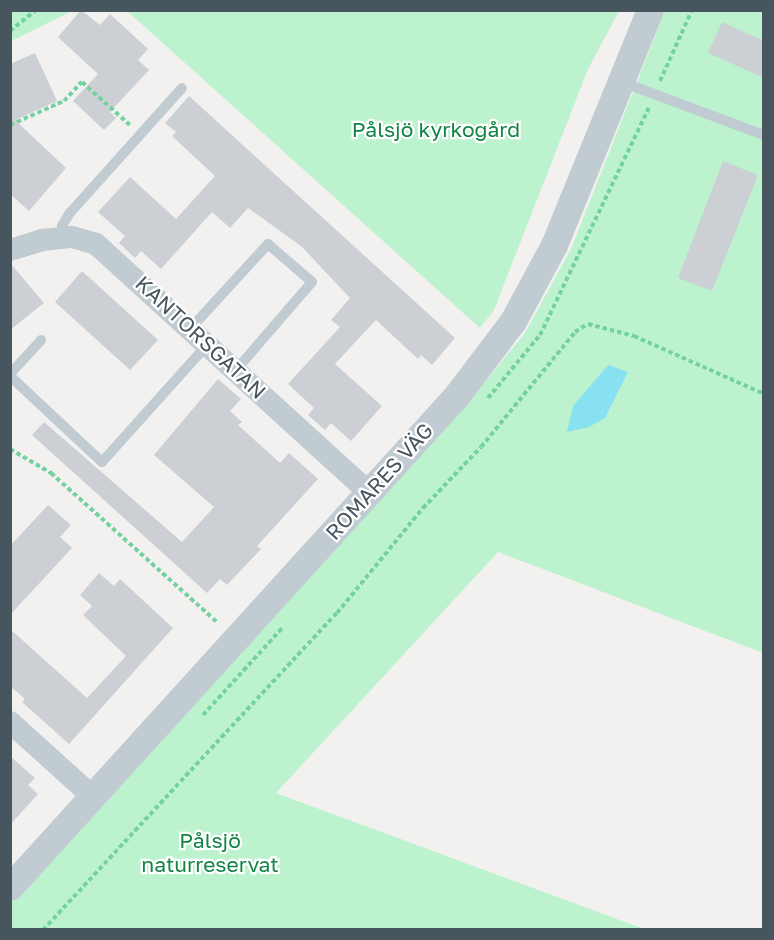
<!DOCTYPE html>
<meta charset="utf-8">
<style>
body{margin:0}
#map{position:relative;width:774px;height:940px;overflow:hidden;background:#f3f0f0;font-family:"Golos Text",sans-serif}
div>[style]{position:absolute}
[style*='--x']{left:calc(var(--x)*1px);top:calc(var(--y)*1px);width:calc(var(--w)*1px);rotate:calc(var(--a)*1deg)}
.green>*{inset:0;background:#bdf2ce}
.water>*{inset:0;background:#88e1f1}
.building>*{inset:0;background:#ccd0d5}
.path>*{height:4px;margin-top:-2px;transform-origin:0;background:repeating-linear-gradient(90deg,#73d29d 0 4.5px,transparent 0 7.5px)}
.service>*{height:10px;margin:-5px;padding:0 5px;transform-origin:5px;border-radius:5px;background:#c0cbd2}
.minor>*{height:22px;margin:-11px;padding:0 11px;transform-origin:11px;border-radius:11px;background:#c0cbd2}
.tertiary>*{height:27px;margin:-13.5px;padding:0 13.5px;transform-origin:13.5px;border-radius:13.5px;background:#c0cbd2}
span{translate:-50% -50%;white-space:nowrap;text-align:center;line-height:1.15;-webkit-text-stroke:4.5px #fff;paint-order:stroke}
.park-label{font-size:21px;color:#128545}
.street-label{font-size:21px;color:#47555f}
.frame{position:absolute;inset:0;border:12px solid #47555f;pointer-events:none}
</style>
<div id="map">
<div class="green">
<div style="clip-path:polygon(11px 10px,72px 10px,72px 11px,11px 41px)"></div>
<div style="clip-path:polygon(127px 11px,619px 11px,588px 69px,494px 310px,480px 328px)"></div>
<div style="clip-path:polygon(665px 11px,763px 11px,763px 653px,498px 552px,276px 793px,644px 929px,11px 930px,10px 902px,455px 418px,525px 333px,571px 249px)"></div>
</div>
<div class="water">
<div style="clip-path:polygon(608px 365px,628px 372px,605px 418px,589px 427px,567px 432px,573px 406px)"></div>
</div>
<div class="building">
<div style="clip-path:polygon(81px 10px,100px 25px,110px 14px,148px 49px,138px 60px,149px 70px,110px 112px,116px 118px,104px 130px,73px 101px,98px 74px,58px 37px)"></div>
<div style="clip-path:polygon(722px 22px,764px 41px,764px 78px,708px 53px)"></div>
<div style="clip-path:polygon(35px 53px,57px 101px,15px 120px,66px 168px,29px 211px,10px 194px,10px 64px)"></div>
<div style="clip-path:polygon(189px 96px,455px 338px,432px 365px,421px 355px,418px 359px,376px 320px,335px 364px,382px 406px,351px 441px,331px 423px,325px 430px,308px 415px,314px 408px,288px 384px,340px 327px,331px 320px,350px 298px,301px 246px,248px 208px,230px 228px,212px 212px,161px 269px,141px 251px,135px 258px,119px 243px,125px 236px,98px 212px,130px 177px,176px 219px,215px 176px,172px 136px,176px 132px,165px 123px)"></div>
<div style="clip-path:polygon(723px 161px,758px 175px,712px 291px,678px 278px)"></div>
<div style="clip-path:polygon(10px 263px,44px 303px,10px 330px)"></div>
<div style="clip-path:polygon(82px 271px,158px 340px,130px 370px,55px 302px)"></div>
<div style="clip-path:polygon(218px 379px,241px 399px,230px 411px,242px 422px,238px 425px,280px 463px,289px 453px,318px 479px,257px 546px,261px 549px,227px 585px,220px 579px,207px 593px,32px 435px,44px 422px,182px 542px,214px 507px,154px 455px)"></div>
<div style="clip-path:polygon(48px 505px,71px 525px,60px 537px,72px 548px,10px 615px,10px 546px)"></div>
<div style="clip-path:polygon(99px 573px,114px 586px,120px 579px,173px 628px,69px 744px,22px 702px,25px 699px,10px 686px,10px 629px,87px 698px,126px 656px,83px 615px,92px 606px,80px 595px)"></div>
<div style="clip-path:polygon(10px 756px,35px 778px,28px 785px,38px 794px,10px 825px)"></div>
</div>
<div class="path">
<div style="--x:10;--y:31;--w:33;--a:-39"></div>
<div style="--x:660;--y:81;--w:78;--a:-65.7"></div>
<div style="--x:10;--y:125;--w:59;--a:-24"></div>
<div style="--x:64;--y:101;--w:26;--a:-47"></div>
<div style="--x:82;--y:82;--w:64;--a:41.9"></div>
<div style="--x:488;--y:398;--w:82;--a:-50.5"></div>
<div style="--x:540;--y:335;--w:253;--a:-64.4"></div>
<div style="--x:10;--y:449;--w:48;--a:30.3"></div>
<div style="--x:51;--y:473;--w:223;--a:41.9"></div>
<div style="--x:203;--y:715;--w:119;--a:-47.7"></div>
<div style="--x:43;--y:930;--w:432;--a:-47.2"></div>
<div style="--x:337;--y:613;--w:136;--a:-50.7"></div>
<div style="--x:423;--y:508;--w:84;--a:-46.4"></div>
<div style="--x:481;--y:447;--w:149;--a:-50.7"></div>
<div style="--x:575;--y:332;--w:15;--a:-32"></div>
<div style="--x:588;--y:324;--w:48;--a:14.6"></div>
<div style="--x:634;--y:336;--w:142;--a:24"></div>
</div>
<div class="service">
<div style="--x:622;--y:82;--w:152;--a:20.5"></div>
<div style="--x:61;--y:238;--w:12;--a:-85"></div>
<div style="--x:62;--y:226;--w:14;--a:-60"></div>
<div style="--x:69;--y:214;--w:169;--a:-48.1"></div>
<div style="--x:191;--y:328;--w:114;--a:-47.5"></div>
<div style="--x:268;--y:244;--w:58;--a:40.8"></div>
<div style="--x:312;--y:282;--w:115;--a:130.8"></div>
<div style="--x:10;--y:374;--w:46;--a:-47.6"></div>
<div style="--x:10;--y:376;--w:126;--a:43.1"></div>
<div style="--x:102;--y:462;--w:159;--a:-48.1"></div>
</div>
<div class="minor">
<div style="--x:10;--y:250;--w:34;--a:-17"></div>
<div style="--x:42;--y:240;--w:30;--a:-6"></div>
<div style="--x:72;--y:237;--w:25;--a:16"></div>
<div style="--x:96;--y:244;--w:370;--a:42.3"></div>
<div style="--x:10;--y:722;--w:112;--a:42.1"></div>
</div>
<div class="tertiary">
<div style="--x:10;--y:887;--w:665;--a:-47.74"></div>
<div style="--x:457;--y:395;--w:93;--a:-52.9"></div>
<div style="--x:513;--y:321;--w:86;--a:-61.7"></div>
<div style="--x:554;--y:245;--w:254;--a:-67.8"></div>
</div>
<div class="park-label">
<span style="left:436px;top:129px">Pålsjö kyrkogård</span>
<span style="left:210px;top:852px">Pålsjö<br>naturreservat</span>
</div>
<div class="street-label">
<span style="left:201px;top:337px;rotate:43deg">KANTORSGATAN</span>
<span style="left:379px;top:481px;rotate:-48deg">ROMARES VÄG</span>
</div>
<div class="frame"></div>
</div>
